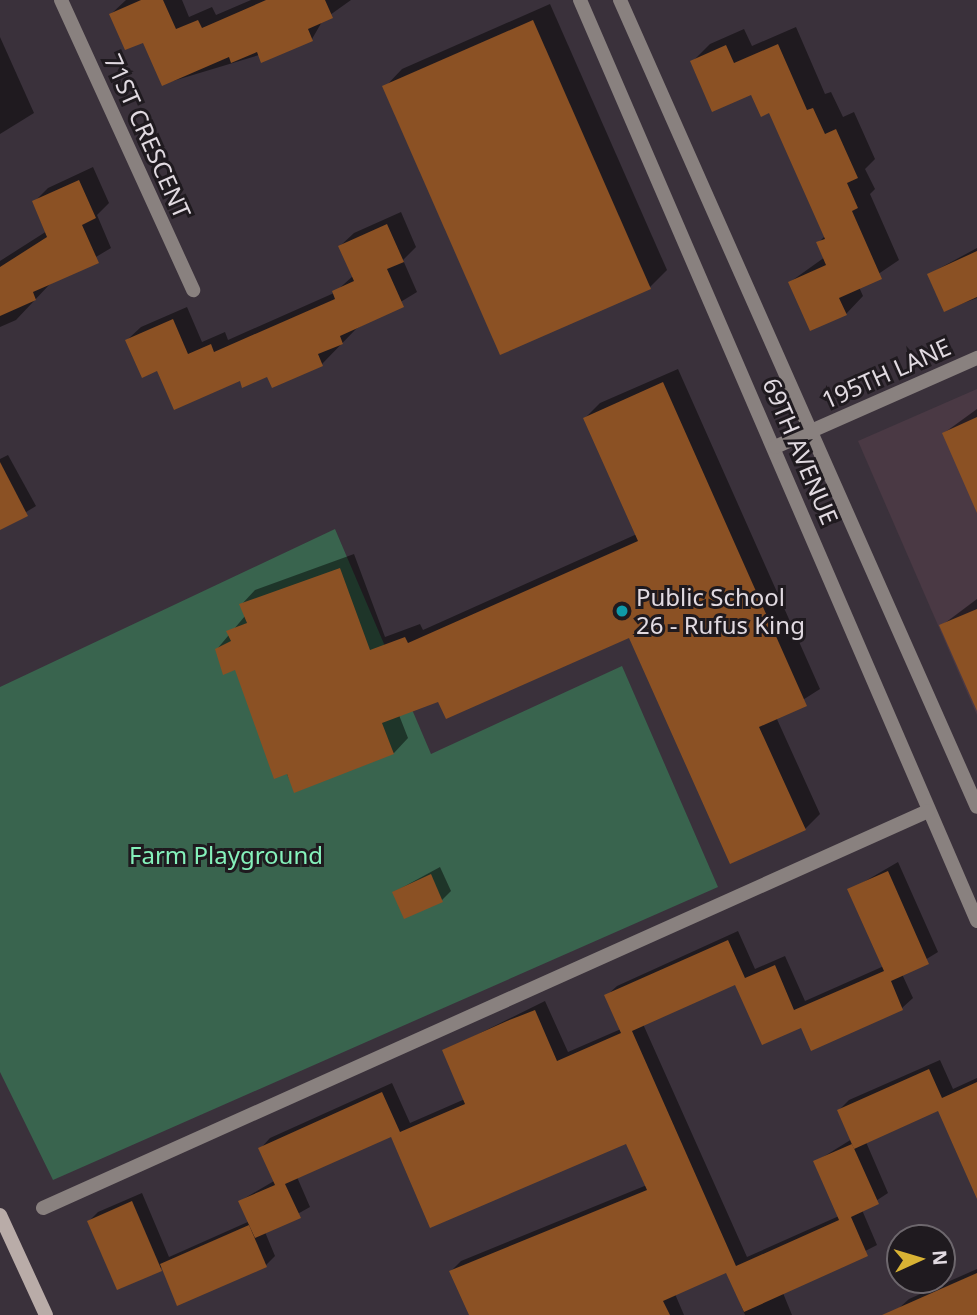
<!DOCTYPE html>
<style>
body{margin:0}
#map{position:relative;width:977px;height:1315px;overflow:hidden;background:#3a313b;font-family:"Noto Sans",sans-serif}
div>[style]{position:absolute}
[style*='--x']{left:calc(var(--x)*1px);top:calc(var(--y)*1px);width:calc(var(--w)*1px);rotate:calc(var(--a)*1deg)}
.commercial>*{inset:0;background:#4a3944}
.green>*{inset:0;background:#39644e}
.shadow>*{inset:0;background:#0007}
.building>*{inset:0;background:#8b5124}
.street>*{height:14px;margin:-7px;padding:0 7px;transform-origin:7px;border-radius:7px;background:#89817f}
.secondary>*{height:14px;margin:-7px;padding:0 7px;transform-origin:7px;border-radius:7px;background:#b9aca8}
.dots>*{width:19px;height:19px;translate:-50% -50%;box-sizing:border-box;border:4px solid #1f1a1f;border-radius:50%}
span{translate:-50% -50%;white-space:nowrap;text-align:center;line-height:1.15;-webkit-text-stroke:6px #1f1a1f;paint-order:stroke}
.street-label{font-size:24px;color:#e1dae1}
.poi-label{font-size:24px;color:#e1dae1}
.left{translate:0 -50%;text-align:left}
.park-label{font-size:24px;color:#85f1bb}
.north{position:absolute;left:886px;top:1224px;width:70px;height:70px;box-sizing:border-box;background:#1f1a1f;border:2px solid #6d676d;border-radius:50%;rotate:86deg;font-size:19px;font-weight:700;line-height:28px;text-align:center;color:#e1dae1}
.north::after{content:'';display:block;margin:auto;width:24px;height:32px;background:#d9b334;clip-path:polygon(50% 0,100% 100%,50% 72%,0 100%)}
</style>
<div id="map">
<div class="commercial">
<div style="clip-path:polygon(977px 389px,977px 715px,858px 441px)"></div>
</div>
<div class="green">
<div style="clip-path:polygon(335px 529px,431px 754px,622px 666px,718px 887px,53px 1180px,0 1072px,0 687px)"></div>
</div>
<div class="shadow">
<div style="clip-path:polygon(126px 0,182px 0,189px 17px,212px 7px,216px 15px,251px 0,351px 0,323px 20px,312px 39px,163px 84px,144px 40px,111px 14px)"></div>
<div style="clip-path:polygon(550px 4px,667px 270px,650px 287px,385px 87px,402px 69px)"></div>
<div style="clip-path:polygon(796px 27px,825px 94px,831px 92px,843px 117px,854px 112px,875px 159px,865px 169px,875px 189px,870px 194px,899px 260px,859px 287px,863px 296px,846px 314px,790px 282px,825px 257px,818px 243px,825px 236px,770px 111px,752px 92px,692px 62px,710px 44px,744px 29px,752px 46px)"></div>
<div style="clip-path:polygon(0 37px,34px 113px,0 134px)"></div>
<div style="clip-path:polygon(93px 167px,109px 203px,97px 215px,111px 248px,49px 285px,16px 320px,0 327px,0 261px,47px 231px,34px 202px,48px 188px)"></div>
<div style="clip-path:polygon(401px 212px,416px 247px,403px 260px,417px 292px,356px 329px,322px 364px,273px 386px,268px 375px,241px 378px,158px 369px,127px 340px,141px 327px,187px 307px,202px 342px,225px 332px,228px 340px,334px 293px,353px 276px,340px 246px,354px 233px)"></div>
<div style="clip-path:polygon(977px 248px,977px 298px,945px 310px,929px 274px)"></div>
<div style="clip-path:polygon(678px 369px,820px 689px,776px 717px,820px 814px,805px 829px,630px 635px,399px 715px,408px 738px,394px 753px,295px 791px,236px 668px,217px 649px,245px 616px,241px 605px,255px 590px,354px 554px,385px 637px,420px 624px,423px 630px,637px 534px,585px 418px,600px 403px)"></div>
<div style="clip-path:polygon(977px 409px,977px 508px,944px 433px)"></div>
<div style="clip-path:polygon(8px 455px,36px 506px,0 528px,0 459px)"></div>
<div style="clip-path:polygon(977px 599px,977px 707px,941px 626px)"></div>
<div style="clip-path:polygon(898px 862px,938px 952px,902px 974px,913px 998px,902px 1008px,812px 1049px,802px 1026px,736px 983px,643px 1024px,747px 1257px,839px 1216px,815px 1162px,852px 1139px,839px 1110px,849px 1100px,940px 1060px,953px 1089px,977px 1078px,977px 1195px,939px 1109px,866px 1142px,888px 1193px,862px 1210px,877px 1245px,783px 1293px,792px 1315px,745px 1315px,727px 1271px,675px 1294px,684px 1315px,471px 1315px,451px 1271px,461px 1261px,647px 1185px,627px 1141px,392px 1134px,297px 1177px,310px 1207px,265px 1232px,275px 1256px,266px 1265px,178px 1303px,163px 1267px,118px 1288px,89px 1221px,98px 1212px,142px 1193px,169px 1257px,250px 1221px,240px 1201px,274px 1181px,260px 1149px,270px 1138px,392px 1083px,410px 1123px,465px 1099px,444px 1051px,545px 1001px,568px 1052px,621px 1029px,606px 996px,617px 986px,738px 931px,755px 969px,785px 956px,805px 1001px,884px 966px,850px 890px)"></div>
<div style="clip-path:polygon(440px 867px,451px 891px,442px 900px,394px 892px)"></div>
<div style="clip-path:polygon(977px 1269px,977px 1315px,901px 1315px,898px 1309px,909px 1299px)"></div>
</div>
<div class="building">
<div style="clip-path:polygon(141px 0,163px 0,176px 29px,198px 20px,202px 28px,266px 0,325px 0,333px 18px,308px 29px,313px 41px,261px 63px,257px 52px,231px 63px,229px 57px,162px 86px,143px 43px,125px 50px,109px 14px)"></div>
<div style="clip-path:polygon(533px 20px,651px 289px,500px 355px,382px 86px)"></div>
<div style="clip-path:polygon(778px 44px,807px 110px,813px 108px,825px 134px,836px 129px,858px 178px,847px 183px,858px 208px,852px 211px,882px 279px,839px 298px,847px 315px,810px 331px,788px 282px,826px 265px,816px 242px,825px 239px,769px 113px,761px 117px,751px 95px,712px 112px,690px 61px,726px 45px,734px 63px)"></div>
<div style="clip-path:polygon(79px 180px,96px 218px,82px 225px,99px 263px,33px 292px,36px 300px,0 316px,0 267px,47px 237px,32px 201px)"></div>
<div style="clip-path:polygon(387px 224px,404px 262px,387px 269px,404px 307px,340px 336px,343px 344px,318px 354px,323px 366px,272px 388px,267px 377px,242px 388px,240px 381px,174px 410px,157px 371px,142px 378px,125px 340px,173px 319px,188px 354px,211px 344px,214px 352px,335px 299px,332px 291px,354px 281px,338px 246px)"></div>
<div style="clip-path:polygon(977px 251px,977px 297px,944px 312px,927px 274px)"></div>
<div style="clip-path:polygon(663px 382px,807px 706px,759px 727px,806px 830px,730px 864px,629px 638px,446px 719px,438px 702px,382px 723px,394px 754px,294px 793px,287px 774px,274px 779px,235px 670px,223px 675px,215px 649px,231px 641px,226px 631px,247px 623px,239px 604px,340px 568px,370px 650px,405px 637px,408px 643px,638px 541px,583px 418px)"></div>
<div style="clip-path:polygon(977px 417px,977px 513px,942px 433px)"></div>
<div style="clip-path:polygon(0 462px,28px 516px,0 530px)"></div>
<div style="clip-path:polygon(977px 609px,977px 711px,939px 625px)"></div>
<div style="clip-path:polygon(888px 871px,929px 964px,891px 981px,903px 1010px,811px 1051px,801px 1028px,762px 1045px,735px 985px,632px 1031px,736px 1266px,839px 1220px,813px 1161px,852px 1144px,879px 1204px,851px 1217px,868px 1256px,744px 1312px,726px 1273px,663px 1301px,670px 1315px,469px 1315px,449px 1271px,647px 1190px,626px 1144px,430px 1228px,391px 1137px,285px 1184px,301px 1218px,255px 1238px,238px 1201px,275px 1185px,258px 1148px,382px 1092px,400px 1132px,465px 1104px,442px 1050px,507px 1021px,535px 1010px,557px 1061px,621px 1033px,604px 995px,728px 940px,745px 978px,775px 965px,794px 1010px,884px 971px,847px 889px)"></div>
<div style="clip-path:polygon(431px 874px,443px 902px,404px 919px,392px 892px)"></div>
<div style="clip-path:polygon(929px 1069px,942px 1098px,977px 1082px,977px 1199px,938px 1111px,854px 1149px,837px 1110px)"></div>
<div style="clip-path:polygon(132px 1201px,162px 1271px,117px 1290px,87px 1221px)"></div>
<div style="clip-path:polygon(249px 1225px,267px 1267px,177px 1306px,160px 1264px)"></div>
<div style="clip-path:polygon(977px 1273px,977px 1315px,882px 1315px,952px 1284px)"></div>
</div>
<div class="street">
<div style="--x:61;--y:0;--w:319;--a:65.5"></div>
<div style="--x:580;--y:0;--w:1003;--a:66.68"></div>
<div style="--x:620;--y:0;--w:882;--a:66.14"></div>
<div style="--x:775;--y:447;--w:221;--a:-23.8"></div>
<div style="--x:43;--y:1208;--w:970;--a:-24.16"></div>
</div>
<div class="secondary">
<div style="--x:0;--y:1215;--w:110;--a:65.3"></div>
</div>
<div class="dots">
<div style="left:622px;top:611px;background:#0f9aa8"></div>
</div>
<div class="street-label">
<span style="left:148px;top:136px;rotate:66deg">71ST CRESCENT</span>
<span style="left:886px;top:373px;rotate:-24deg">195TH LANE</span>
<span style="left:801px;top:451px;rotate:67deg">69TH AVENUE</span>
</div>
<div class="poi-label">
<span class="left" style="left:636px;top:611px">Public School<br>26 - Rufus King</span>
</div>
<div class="park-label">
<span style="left:226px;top:855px">Farm Playground</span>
</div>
<div class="north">N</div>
</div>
